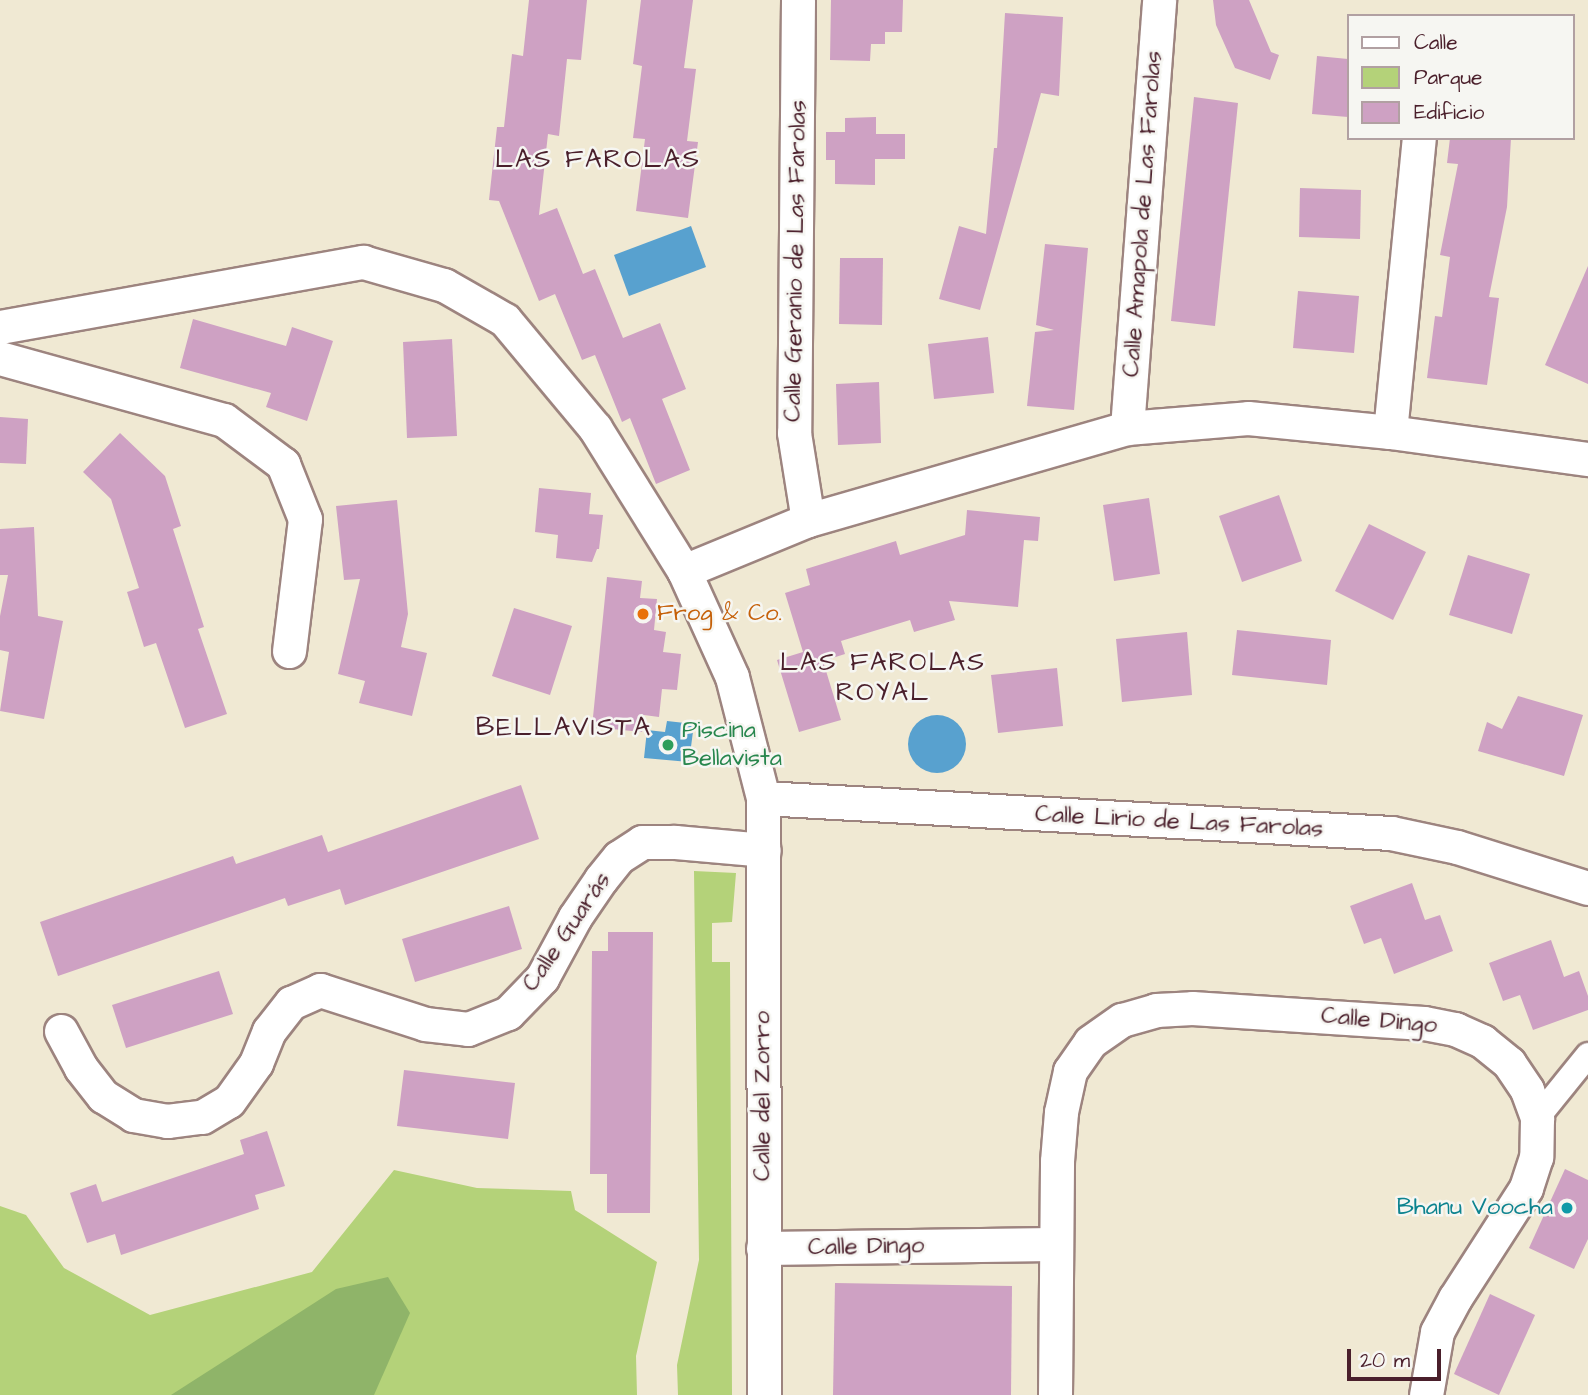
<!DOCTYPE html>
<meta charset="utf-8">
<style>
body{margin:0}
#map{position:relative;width:1588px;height:1395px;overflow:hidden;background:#f0e9d3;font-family:"Architects Daughter",sans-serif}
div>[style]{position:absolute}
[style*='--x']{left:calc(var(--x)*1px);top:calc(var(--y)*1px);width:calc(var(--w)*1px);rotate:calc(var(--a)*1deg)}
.green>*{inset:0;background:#b4d279}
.forest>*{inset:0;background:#8fb469}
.water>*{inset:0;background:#58a1cf}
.round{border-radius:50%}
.building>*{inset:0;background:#cea1c3}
.roads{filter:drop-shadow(2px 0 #9d847f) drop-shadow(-2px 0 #9d847f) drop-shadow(0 2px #9d847f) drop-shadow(0 -2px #9d847f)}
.pedestrian>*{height:24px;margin:-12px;padding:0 12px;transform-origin:12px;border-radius:12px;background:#fff}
.minor>*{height:33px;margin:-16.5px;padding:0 16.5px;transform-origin:16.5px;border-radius:16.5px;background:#fff}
.dots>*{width:19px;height:19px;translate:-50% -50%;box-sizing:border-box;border:4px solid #f6f6f2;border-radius:50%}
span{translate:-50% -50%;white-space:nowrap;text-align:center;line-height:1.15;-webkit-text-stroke:5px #f6f6f2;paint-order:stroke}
.street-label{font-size:24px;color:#4a1f2b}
.food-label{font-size:24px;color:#c56008}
.left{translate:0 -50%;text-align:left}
.leisure-label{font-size:24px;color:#27864d}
.culture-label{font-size:24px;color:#0d838f}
.right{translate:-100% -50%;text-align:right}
.neighbourhood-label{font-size:26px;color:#4a1f2b;letter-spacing:2px}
.legend{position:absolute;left:1347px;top:14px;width:228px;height:126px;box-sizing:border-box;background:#f6f6f2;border:2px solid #b1a0a2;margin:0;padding:9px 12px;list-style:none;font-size:21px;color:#4a1f2b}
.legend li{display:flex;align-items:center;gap:14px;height:35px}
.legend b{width:35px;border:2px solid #b1a0a2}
.scale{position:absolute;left:1347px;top:1349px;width:94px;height:32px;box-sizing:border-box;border:4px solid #4a1f2b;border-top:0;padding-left:9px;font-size:21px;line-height:24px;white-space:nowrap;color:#4a1f2b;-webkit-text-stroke:5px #f6f6f2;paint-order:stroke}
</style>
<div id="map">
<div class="green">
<div style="clip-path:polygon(694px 871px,736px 873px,732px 922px,712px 923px,712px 962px,730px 962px,732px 1395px,678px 1395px,677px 1365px,699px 1260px)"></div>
<div style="clip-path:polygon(394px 1170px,477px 1188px,571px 1191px,575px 1210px,657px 1262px,636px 1356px,637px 1395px,0 1395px,0 1206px,26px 1215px,64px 1268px,150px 1315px,312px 1272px)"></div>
</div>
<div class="forest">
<div style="clip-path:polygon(388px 1277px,410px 1313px,374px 1395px,171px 1395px,336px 1289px)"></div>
</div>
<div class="water">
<div style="clip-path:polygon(691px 226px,706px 267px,629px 296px,614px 255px)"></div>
<div class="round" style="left:908px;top:715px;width:58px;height:58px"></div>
<div style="clip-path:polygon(667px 721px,694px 724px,689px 762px,644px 758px,647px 730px,665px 732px)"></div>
</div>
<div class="building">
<div style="clip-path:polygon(529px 0,587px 0,581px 60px,567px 59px,559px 136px,548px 134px,539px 215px,557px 208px,583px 274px,595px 269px,623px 338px,660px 323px,686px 389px,662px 399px,690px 470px,656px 484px,630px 418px,622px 422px,595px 355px,582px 360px,555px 294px,539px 301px,499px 201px,489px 200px,497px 127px,504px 127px,512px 54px,523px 56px)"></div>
<div style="clip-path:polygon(641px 0,693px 0,684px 68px,696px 69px,687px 141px,698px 142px,688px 218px,636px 211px,645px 139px,633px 138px,642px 66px,633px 64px)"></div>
<div style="clip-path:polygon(831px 0,903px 0,902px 32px,885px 32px,885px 44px,871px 44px,870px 61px,830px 60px)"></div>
<div style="clip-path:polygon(1213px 0,1249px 0,1271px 52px,1279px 55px,1270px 80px,1235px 68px,1216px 25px)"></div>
<div style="clip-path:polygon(1005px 13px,1063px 17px,1059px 96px,1041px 93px,980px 310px,939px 299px,959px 226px,986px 234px,994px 148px,997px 148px)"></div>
<div style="clip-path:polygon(1317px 56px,1348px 59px,1348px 117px,1312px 114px)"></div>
<div style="clip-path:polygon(1194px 97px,1238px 103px,1215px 326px,1171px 321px)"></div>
<div style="clip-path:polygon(876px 117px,876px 134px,905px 134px,905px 159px,875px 159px,875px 185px,835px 184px,835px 160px,826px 160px,826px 132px,845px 132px,845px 118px)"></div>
<div style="clip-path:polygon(1450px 138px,1511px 138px,1507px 207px,1489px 297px,1499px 298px,1487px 385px,1427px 378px,1435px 316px,1442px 317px,1450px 257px,1440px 255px,1458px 164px,1447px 163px)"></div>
<div style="clip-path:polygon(1300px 188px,1361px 190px,1360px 239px,1299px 237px)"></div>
<div style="clip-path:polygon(1045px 244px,1088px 248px,1074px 410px,1027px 406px,1035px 332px,1054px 330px,1036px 325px)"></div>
<div style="clip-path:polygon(840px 258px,883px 258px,882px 325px,839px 324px)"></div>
<div style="clip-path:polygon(1588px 266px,1588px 384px,1545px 365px)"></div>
<div style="clip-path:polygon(1298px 291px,1359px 296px,1354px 353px,1293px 348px)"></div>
<div style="clip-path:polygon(193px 319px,286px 346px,292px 327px,333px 341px,307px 421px,266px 407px,271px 393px,180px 368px)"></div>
<div style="clip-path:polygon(988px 337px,994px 393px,934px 399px,928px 344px)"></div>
<div style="clip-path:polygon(452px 339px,457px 436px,407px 438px,403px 342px)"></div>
<div style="clip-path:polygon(879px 382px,881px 443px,838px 445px,836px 384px)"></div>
<div style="clip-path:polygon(0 417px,28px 419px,26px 464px,0 463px)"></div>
<div style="clip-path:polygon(120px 433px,165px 476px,181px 526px,173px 529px,204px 627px,198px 629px,227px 714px,185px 728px,156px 643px,144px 647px,127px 592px,139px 588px,111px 499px,83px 472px)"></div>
<div style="clip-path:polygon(539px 488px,591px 493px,589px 514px,603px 515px,599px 549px,597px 549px,592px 562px,556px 558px,558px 535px,535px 532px)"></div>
<div style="clip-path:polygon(1279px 495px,1302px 561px,1242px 582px,1219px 516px)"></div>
<div style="clip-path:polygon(1149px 498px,1160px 574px,1114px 581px,1103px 505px)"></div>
<div style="clip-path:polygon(397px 500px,408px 614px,401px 647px,427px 653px,412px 716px,359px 703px,365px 681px,338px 674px,360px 579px,344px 580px,336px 506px)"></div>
<div style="clip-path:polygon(967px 510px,1040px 517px,1038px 541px,1024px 540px,1018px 607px,949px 601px,955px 620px,914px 632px,910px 620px,841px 641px,845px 654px,823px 661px,841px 720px,799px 732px,777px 660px,803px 652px,785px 593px,810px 585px,806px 569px,896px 541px,900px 555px,965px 535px)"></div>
<div style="clip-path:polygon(1369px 524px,1426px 552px,1393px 620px,1335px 591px)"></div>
<div style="clip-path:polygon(34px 527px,38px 616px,63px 621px,44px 719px,0 711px,9px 652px,0 650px,0 616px,8px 575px,0 575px,0 529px)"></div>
<div style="clip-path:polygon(1468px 555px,1530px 574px,1512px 634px,1449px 615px)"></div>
<div style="clip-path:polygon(607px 577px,642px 581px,640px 598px,657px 599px,654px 630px,666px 632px,663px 652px,681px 654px,677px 690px,662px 689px,659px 717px,644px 715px,642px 732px,592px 727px)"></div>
<div style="clip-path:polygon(514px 608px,572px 626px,550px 695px,492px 676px)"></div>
<div style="clip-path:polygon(1237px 630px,1331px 640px,1327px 685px,1232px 675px)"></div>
<div style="clip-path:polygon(1187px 632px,1192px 695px,1122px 702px,1116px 639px)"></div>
<div style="clip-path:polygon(1057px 668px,1063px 726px,998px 733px,991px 675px)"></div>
<div style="clip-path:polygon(1518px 696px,1583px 715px,1564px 776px,1478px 751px,1487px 722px,1502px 729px)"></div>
<div style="clip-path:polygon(521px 785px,539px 839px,345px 905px,340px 889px,288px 906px,285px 898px,58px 976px,40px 922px,233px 856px,236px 864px,322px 835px,328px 852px)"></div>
<div style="clip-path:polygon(1412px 883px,1425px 920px,1440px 915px,1453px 951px,1394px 974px,1381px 938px,1364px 944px,1350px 906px)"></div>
<div style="clip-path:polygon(509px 906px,522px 949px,415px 982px,402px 939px)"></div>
<div style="clip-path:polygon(608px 932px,653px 932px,650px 1213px,607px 1213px,607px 1174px,590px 1174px,592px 951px,608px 951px)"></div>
<div style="clip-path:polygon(1551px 940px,1564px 977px,1579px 971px,1588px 996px,1588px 1010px,1533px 1030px,1520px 995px,1503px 1001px,1489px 963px)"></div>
<div style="clip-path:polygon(219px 971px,233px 1014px,126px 1048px,112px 1005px)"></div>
<div style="clip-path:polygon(404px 1070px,515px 1083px,508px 1139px,397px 1126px)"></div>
<div style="clip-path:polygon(267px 1131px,285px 1186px,255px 1195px,259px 1209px,121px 1255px,115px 1234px,87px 1243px,70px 1193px,96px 1184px,102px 1202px,244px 1154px,240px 1140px)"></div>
<div style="clip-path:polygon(1565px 1169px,1588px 1180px,1588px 1239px,1574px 1269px,1529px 1248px)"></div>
<div style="clip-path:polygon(835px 1283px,1012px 1286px,1011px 1395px,833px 1395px)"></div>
<div style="clip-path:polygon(1490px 1294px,1535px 1315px,1499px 1395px,1454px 1374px)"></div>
</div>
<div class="roads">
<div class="pedestrian">
<div style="--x:1537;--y:1118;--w:81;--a:-51"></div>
</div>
<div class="minor">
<div style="--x:798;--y:0;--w:433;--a:90.5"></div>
<div style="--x:794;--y:433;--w:88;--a:80.9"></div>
<div style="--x:0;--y:327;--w:369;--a:-10.2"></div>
<div style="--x:363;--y:262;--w:84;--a:15.9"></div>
<div style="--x:444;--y:285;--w:70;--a:29.8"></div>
<div style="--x:505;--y:320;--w:141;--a:50.2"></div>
<div style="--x:595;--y:428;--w:168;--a:58.1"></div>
<div style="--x:684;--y:571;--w:116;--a:65.6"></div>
<div style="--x:732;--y:677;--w:125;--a:75.6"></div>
<div style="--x:763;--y:798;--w:597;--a:89.9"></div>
<div style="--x:0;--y:358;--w:232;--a:15.5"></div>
<div style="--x:224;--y:420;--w:74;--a:36.7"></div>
<div style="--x:283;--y:464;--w:59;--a:68.2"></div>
<div style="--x:305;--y:519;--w:133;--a:96.9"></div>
<div style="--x:1127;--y:428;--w:429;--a:-85.7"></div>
<div style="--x:1390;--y:432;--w:295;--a:-84.4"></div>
<div style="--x:684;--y:571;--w:134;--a:-22.4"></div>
<div style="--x:808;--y:520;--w:332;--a:-16.1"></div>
<div style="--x:1127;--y:428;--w:121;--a:-4.7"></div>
<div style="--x:1248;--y:418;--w:143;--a:5.6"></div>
<div style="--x:1390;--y:432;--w:200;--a:7.8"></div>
<div style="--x:763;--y:798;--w:629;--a:3.19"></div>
<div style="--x:1391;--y:833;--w:67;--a:12"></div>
<div style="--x:1457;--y:847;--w:137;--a:17.4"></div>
<div style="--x:61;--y:1031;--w:42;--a:61.6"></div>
<div style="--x:81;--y:1068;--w:36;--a:52"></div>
<div style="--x:103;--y:1096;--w:36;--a:32"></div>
<div style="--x:133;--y:1115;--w:35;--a:10"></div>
<div style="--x:167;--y:1121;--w:35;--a:-7"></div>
<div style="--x:202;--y:1117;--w:31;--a:-31"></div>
<div style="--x:229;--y:1101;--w:47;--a:-54.6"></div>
<div style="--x:256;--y:1063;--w:35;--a:-68"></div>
<div style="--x:269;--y:1031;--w:36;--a:-52"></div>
<div style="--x:291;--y:1003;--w:32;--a:-24"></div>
<div style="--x:320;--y:990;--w:110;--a:17.9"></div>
<div style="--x:425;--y:1024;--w:43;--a:6.6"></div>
<div style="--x:468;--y:1029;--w:43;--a:-21.8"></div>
<div style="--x:508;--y:1013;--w:49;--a:-45.8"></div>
<div style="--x:542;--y:978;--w:69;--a:-61.6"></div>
<div style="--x:575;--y:917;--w:46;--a:-55.6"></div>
<div style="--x:601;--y:879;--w:28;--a:-51"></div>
<div style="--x:619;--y:857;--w:27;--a:-33"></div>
<div style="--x:642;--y:842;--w:33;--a:0"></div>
<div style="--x:675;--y:842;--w:89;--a:5.1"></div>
<div style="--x:763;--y:1248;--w:291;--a:-0.8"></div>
<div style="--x:1055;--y:1395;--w:234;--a:-89.5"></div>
<div style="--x:1057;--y:1161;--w:49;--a:-85.3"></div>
<div style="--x:1061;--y:1112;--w:42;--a:-77.6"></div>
<div style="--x:1070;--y:1071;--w:35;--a:-55"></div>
<div style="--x:1090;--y:1042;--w:39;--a:-35"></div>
<div style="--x:1122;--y:1020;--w:35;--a:-16"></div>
<div style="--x:1156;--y:1010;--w:36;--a:-3"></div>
<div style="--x:1192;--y:1008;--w:232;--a:3.7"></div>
<div style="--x:1424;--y:1023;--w:32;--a:11"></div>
<div style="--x:1455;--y:1029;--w:30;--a:24"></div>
<div style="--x:1482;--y:1041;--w:35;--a:39"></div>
<div style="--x:1509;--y:1063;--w:32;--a:56"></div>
<div style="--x:1527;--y:1090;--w:30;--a:70"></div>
<div style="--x:1537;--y:1118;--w:39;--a:91"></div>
<div style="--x:1536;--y:1157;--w:33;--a:108"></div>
<div style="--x:1526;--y:1188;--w:131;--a:122.8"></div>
<div style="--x:1455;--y:1298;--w:38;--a:118"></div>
<div style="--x:1437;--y:1332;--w:64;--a:99.9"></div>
</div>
</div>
<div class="dots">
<div style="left:643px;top:614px;background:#e8710a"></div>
<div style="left:668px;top:745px;background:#2e9e5b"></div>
<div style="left:1567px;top:1208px;background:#0f9aa8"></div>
</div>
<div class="street-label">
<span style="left:1143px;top:214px;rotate:-86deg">Calle Amapola de Las Farolas</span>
<span style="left:796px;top:261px;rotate:-89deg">Calle Geranio de Las Farolas</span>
<span style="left:1179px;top:822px;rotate:3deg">Calle Lirio de Las Farolas</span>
<span style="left:567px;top:932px;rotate:-56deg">Calle Guarás</span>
<span style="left:1379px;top:1021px;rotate:5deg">Calle Dingo</span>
<span style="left:763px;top:1096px;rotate:-90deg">Calle del Zorro</span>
<span style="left:866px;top:1247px;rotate:-1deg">Calle Dingo</span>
</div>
<div class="food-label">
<span class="left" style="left:657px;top:614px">Frog &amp; Co.</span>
</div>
<div class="leisure-label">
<span class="left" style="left:682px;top:745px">Piscina<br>Bellavista</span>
</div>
<div class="culture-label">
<span class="right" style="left:1553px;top:1208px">Bhanu Voocha</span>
</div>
<div class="neighbourhood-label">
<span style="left:598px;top:160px">LAS FAROLAS</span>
<span style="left:883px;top:678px">LAS FAROLAS<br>ROYAL</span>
<span style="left:564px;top:728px">BELLAVISTA</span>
</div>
<ul class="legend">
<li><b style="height:9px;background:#fff"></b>Calle</li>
<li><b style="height:19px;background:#b4d279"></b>Parque</li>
<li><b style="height:19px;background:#cea1c3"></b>Edificio</li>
</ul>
<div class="scale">20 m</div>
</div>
